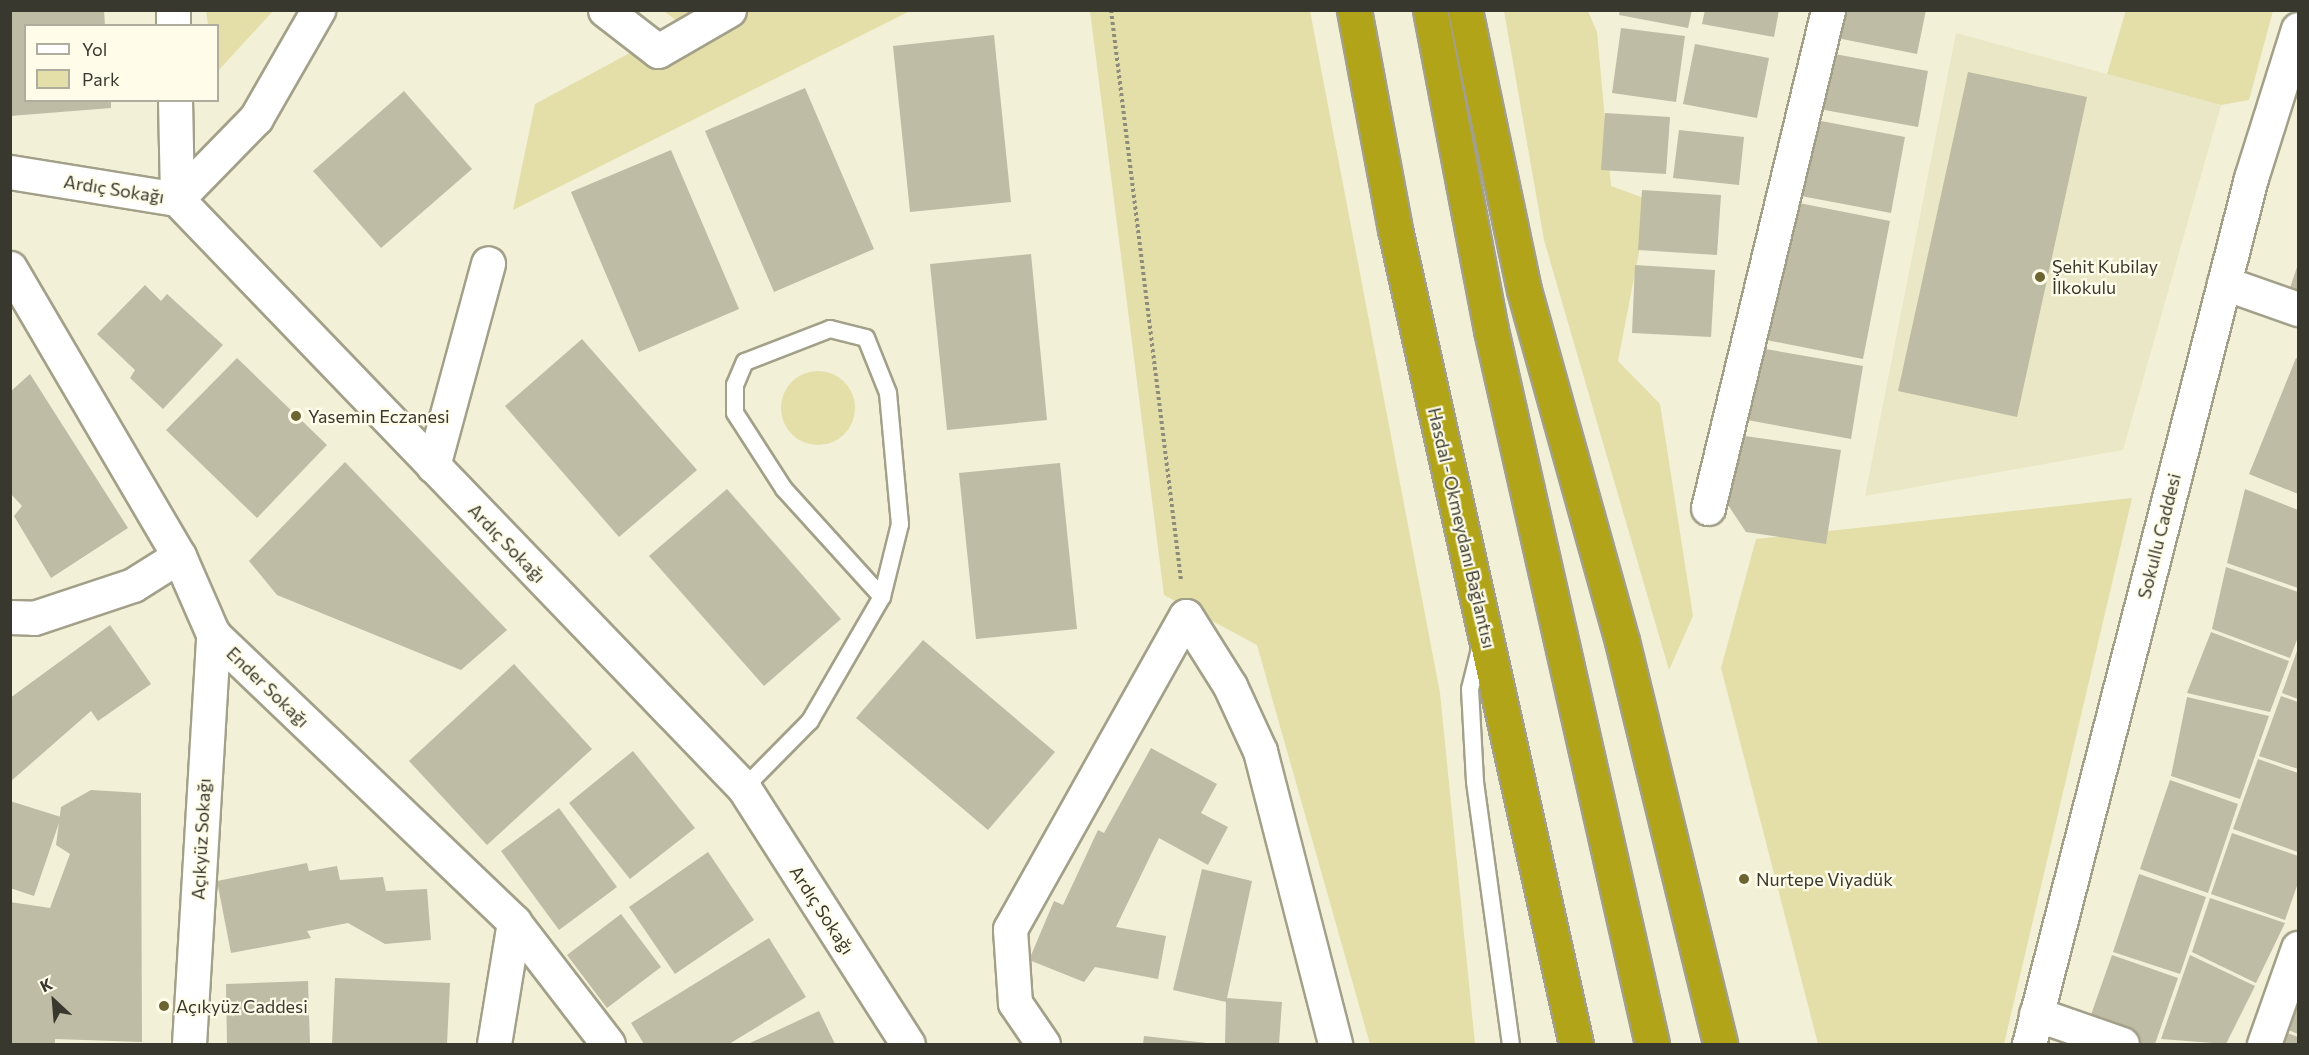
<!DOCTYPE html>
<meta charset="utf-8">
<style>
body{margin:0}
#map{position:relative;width:2309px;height:1055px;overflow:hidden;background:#f2f0d7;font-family:Commissioner,sans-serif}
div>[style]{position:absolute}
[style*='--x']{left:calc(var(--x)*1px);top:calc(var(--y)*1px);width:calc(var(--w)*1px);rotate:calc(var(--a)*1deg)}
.built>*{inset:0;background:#eae7c6}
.green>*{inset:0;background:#e4dea9}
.round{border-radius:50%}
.building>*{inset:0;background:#bebca4}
.path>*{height:4px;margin-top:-2px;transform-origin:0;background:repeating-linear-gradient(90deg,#8d8c7b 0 3px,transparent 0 6px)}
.roads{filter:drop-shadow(2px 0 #a3a089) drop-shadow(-2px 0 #a3a089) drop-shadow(0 2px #a3a089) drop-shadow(0 -2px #a3a089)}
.service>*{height:16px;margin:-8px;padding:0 8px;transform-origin:8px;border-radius:8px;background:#fff}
.minor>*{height:33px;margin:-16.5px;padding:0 16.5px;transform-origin:16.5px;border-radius:16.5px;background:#fff}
.secondary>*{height:33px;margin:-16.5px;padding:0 16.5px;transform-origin:16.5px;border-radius:16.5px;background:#fff}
.motorway>*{height:33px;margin:-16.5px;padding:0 16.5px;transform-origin:16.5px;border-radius:16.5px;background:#b2a418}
.dots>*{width:16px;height:16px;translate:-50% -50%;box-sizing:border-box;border:3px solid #fffde9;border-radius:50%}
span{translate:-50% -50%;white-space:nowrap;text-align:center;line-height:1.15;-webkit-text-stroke:4.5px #fffde9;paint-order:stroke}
.street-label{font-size:18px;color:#38382e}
.poi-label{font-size:18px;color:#38382e}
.left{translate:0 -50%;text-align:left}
.frame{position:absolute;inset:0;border:12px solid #38382e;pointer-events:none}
.legend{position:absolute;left:24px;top:24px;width:195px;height:78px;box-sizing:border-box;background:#fffde9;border:2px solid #afae9e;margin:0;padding:8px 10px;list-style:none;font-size:18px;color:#38382e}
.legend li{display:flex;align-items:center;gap:12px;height:30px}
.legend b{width:30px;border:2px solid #afae9e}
.north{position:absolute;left:24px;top:971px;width:60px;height:60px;-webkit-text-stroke:4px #fffde9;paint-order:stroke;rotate:334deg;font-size:16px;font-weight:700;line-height:24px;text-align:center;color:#38382e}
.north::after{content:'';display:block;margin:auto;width:21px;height:27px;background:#38382e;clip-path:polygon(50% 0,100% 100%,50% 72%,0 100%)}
</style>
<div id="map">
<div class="built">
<div style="clip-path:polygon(1956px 33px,2221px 105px,2123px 450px,1865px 496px)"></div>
</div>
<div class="green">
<div style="clip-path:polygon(2126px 10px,2273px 11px,2249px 100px,2221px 105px,2107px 74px)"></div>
<div style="clip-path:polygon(206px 11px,206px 10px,273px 11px,218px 71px,218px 26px,208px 25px)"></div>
<div style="clip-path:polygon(664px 11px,910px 11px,513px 210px,535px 104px,682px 25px)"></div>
<div style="clip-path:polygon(1090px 11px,1310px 11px,1440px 693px,1475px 1044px,1370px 1044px,1257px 645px,1164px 595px)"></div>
<div style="clip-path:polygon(1504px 11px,1588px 11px,1597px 32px,1611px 186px,1649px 200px,1618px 361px,1660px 404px,1693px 616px,1669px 670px,1544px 240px)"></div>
<div class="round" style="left:781px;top:371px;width:74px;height:74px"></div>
<div style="clip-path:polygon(2132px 498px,2004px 1044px,1818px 1044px,1721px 668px,1756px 539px)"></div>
</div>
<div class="building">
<div style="clip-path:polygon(10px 10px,104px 10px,105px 26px,26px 26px,26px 100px,111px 100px,111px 108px,10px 116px)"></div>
<div style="clip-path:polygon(1620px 10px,1692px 10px,1688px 28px,1619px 15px)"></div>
<div style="clip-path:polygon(1705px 10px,1779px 10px,1774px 37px,1702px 24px)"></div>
<div style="clip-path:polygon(1842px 10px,1926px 10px,1917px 54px,1837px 38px)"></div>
<div style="clip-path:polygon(1621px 28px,1685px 36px,1676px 102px,1612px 93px)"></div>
<div style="clip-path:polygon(994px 35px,1011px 202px,910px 212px,893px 46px)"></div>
<div style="clip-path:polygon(1695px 44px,1769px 58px,1757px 118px,1683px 104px)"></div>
<div style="clip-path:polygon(1829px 53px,1928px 71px,1918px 127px,1819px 109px)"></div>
<div style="clip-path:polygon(1968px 72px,2087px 97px,2017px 417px,1898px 391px)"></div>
<div style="clip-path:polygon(805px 88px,874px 249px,774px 292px,705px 131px)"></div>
<div style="clip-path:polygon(404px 91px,472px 169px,381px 248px,313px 171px)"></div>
<div style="clip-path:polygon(1605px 113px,1670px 117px,1666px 174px,1601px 170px)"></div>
<div style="clip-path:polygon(1816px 120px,1905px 137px,1891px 213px,1801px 196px)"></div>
<div style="clip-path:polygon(1679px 130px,1744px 137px,1739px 185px,1673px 178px)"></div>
<div style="clip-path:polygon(671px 150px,739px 309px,639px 352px,571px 192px)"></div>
<div style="clip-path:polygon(1642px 190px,1721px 195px,1717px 255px,1638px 250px)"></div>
<div style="clip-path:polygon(1794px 202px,1890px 221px,1863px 359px,1766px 340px)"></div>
<div style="clip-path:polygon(1031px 254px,1047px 420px,947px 430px,930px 264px)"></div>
<div style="clip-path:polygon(2298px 264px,2298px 298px,2288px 294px)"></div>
<div style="clip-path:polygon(1635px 265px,1715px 270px,1711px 337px,1632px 333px)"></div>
<div style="clip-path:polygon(145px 285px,161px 301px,167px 294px,223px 345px,163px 409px,130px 378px,135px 370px,97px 334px)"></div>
<div style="clip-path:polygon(582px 339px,697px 470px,619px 537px,505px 406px)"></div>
<div style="clip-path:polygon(1760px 348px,1863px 366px,1851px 439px,1747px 420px)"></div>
<div style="clip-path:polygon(237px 358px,327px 445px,257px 518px,166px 430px)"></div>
<div style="clip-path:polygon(2296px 358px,2298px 359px,2298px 494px,2249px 474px)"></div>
<div style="clip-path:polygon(30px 374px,128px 528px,51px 578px,14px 516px,22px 506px,10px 493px,10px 392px)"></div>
<div style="clip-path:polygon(1738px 435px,1841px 450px,1826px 544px,1746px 532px,1728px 505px)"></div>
<div style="clip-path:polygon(345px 462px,507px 630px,461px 670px,277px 595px,249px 561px)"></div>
<div style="clip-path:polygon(1060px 463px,1077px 629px,976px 639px,959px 473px)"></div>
<div style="clip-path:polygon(727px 489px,841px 619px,764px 686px,649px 556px)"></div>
<div style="clip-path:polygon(2245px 489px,2298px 510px,2298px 588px,2227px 563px)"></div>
<div style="clip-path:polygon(2226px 567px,2298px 592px,2298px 637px,2290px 658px,2212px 629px)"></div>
<div style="clip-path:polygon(110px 625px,151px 684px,98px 721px,91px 711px,10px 782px,10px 698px)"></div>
<div style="clip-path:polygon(2211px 632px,2289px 661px,2270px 712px,2187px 693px)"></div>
<div style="clip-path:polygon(923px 640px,1055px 752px,988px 830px,856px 718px)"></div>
<div style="clip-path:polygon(2298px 648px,2298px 699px,2282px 693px)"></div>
<div style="clip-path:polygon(514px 664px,592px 749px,487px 845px,409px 761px)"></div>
<div style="clip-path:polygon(2281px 696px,2298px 702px,2298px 769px,2259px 756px)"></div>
<div style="clip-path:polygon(2187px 697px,2269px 716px,2240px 799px,2171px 776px)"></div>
<div style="clip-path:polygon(1151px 748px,1217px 784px,1201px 813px,1228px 827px,1208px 865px,1159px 838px,1116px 927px,1166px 936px,1158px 979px,1095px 967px,1084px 982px,1029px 960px,1054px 901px,1063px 905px,1098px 830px,1104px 833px)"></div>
<div style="clip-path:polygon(633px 751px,695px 828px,630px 879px,569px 803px)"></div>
<div style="clip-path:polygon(2258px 759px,2298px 773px,2298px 852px,2233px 829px)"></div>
<div style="clip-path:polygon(2170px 780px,2238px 804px,2208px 893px,2140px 869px)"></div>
<div style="clip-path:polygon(91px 790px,141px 793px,142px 1042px,55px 1039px,55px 1044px,10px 1044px,10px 902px,50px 908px,70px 854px,56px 845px,61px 807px)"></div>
<div style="clip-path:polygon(10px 801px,61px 817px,34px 896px,10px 888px)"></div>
<div style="clip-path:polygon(559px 808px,617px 887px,559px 930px,501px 851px)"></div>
<div style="clip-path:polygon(2232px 833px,2298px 856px,2298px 883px,2285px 920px,2211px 894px)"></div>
<div style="clip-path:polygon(708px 852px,754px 920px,675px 974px,629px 907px)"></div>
<div style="clip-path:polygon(307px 863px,309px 871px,337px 866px,340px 880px,383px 877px,386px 891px,427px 889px,431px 940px,385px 944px,348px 923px,307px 931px,311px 938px,231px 953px,217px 881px)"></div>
<div style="clip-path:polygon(1202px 869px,1252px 881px,1227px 998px,1282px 1002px,1279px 1044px,1225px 1044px,1226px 1002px,1173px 990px)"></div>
<div style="clip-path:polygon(2139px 874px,2206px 897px,2180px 974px,2113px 952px)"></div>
<div style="clip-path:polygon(2210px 898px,2285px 923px,2256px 983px,2192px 952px)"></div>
<div style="clip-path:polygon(621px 914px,661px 967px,607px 1008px,567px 955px)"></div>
<div style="clip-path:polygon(769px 938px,806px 997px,729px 1044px,644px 1044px,631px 1023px)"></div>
<div style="clip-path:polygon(2112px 955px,2178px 978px,2155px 1044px,2132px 1044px,2086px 1029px)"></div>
<div style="clip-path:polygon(2190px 955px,2255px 986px,2226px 1044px,2161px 1039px)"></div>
<div style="clip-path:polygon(335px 978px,450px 983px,447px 1044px,332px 1044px)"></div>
<div style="clip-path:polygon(308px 981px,310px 1044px,227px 1044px,226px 984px)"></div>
<div style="clip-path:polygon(2298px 984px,2298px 1034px,2281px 1027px)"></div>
<div style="clip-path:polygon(819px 1011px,835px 1044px,748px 1044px)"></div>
<div style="clip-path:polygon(2279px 1030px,2298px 1037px,2298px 1044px,2274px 1044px)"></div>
<div style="clip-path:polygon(1144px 1036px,1207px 1043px,1206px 1044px,1143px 1044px)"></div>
</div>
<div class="path">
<div style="--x:1111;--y:10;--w:574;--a:83"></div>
</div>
<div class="roads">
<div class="service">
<div style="--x:830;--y:329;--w:37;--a:14"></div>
<div style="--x:866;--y:338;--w:59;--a:68.2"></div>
<div style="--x:888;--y:393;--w:132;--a:84.8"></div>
<div style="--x:900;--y:524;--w:75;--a:103.9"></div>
<div style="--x:882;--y:597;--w:146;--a:-132.2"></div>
<div style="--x:784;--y:489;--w:90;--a:-122.8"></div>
<div style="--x:735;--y:413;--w:28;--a:-90"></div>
<div style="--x:735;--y:385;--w:25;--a:-67"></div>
<div style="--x:745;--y:362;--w:91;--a:-21.2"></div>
<div style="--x:1481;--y:645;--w:45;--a:104"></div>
<div style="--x:1470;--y:689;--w:93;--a:86.9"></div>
<div style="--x:1475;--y:782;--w:264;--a:82.2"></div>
<div style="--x:744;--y:788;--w:94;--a:-45.4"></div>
<div style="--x:810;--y:721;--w:143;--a:-59.9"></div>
</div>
<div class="minor">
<div style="--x:173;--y:10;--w:16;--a:90"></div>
<div style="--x:605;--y:10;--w:67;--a:37.7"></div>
<div style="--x:658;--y:51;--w:82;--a:-30"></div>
<div style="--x:175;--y:100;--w:99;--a:88.8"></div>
<div style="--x:10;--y:172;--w:169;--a:9.2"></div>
<div style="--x:177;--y:199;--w:818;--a:46.09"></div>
<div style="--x:744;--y:788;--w:304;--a:57.4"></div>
<div style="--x:177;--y:199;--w:113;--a:-45.7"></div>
<div style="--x:256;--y:118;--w:125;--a:-60.1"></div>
<div style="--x:10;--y:268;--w:334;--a:59.6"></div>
<div style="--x:179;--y:556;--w:85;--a:66.4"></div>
<div style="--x:213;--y:634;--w:417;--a:43.7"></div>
<div style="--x:514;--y:922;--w:154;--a:52.4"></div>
<div style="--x:2224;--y:283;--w:78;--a:19.4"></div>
<div style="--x:433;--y:466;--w:210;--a:-74.8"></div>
<div style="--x:1708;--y:508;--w:512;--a:-76.45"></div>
<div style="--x:10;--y:617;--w:24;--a:2"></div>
<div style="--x:34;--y:618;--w:104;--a:-18.4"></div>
<div style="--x:133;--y:585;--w:54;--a:-32.2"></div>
<div style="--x:2036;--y:1014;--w:91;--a:19.2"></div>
<div style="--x:189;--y:1044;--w:411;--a:-86.6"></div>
<div style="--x:494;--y:1044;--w:124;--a:-80.7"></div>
<div style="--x:1043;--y:1044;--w:50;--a:-124.3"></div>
<div style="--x:1015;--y:1003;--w:74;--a:-93.9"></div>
<div style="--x:1010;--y:929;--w:359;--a:-60.7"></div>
<div style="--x:1186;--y:616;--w:83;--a:57.8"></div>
<div style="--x:1230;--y:686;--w:72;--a:65.2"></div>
<div style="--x:1260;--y:751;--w:302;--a:75.6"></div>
<div style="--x:2264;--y:1044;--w:102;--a:-70.5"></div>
</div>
<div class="secondary">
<div style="--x:2029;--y:1044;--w:894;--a:-75.62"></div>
<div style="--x:2251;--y:178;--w:156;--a:-72.5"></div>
</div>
<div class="motorway">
<div style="--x:1354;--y:10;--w:223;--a:79.4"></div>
<div style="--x:1395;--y:229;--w:835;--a:77.48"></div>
<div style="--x:1430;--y:10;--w:326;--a:79.2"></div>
<div style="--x:1491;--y:330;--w:732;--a:77.29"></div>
<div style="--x:1465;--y:10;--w:286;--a:78.1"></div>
<div style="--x:1524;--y:290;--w:364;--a:74.4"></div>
<div style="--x:1622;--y:641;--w:415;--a:76.3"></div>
</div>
</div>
<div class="dots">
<div style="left:2040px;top:277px;background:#6b6532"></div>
<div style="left:296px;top:416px;background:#6b6532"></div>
<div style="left:1744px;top:879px;background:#6b6532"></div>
<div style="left:164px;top:1006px;background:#6b6532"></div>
</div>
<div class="street-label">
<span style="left:114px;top:189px;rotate:9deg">Ardıç Sokağı</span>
<span style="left:1462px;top:528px;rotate:77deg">Hasdal - Okmeydanı Bağlantısı</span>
<span style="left:2159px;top:536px;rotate:-76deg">Sokullu Caddesi</span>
<span style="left:507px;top:543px;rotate:46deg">Ardıç Sokağı</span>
<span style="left:268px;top:687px;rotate:44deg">Ender Sokağı</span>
<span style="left:201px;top:839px;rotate:-87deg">Açıkyüz Sokağı</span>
<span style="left:822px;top:910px;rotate:57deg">Ardıç Sokağı</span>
</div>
<div class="poi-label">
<span class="left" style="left:2052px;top:277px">Şehit Kubilay<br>İlkokulu</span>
<span class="left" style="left:308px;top:416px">Yasemin Eczanesi</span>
<span class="left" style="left:1756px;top:879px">Nurtepe Viyadük</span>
<span class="left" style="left:176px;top:1006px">Açıkyüz Caddesi</span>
</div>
<div class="frame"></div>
<ul class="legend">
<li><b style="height:8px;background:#fff"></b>Yol</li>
<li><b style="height:16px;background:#e4dea9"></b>Park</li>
</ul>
<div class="north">K</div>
</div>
